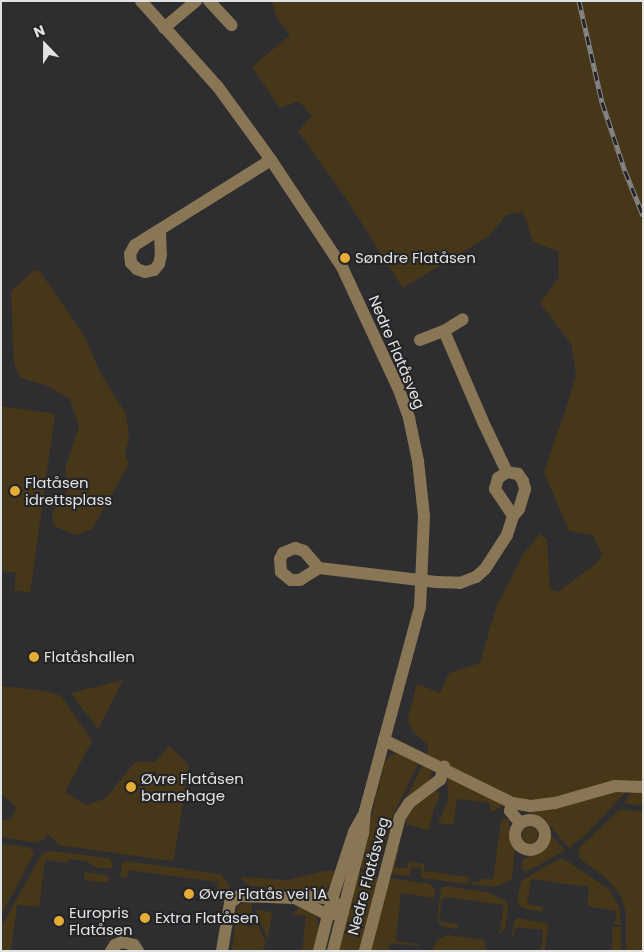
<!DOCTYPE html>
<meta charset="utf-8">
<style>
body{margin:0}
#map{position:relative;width:644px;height:952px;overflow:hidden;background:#2e2e31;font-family:Poppins,sans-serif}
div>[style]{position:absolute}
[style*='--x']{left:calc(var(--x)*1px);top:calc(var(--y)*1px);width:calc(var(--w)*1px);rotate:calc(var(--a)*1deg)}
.green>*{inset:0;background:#473719}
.round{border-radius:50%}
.minor>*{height:12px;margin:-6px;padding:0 6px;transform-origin:6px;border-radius:6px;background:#897655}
.minor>.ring{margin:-6px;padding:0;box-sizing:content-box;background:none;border:12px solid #897655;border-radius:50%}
.rail>*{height:5px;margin-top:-2.5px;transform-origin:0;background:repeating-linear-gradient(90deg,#242427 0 9px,#868689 0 18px);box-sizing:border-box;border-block:1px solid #868689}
.dots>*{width:14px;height:14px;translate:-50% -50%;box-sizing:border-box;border:2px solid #242427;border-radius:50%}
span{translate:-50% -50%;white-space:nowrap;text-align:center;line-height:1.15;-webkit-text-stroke:4px #242427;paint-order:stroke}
.poi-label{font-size:15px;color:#e1e2e3}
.left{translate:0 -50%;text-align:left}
.street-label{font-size:15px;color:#e1e2e3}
.frame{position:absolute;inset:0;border:2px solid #e1e2e3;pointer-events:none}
.north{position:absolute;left:20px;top:20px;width:50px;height:50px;-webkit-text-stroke:4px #242427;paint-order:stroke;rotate:338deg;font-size:14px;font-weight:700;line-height:20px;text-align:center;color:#e1e2e3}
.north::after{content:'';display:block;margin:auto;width:18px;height:22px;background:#e1e2e3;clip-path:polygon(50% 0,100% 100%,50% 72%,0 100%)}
</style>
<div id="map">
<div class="green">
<div style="clip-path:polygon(272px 1px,643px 1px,643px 783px,548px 800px,517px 799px,427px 755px,428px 745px,413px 732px,409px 724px,408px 717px,417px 684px,440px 693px,449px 673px,480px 663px,497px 605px,524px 553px,540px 534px,547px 539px,550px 589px,558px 592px,598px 562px,602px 554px,593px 535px,569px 531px,544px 472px,569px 399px,576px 375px,571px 344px,540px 303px,559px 277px,558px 251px,533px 242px,523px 212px,506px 215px,489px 236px,403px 288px,345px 197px,298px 131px,312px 116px,299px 101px,280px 108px,252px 67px,290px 35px,277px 18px)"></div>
<div style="clip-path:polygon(39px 270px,83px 334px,102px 376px,126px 414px,129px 438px,125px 454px,129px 464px,92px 529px,75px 535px,54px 526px,52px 513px,68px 490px,65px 469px,79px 426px,70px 399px,48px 386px,21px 378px,14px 364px,11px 291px,33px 271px)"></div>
<div style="clip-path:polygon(1px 406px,55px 414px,30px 593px,14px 590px,16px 573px,1px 571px)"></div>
<div style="clip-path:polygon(123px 680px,98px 729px,71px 693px)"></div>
<div style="clip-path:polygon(1px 686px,45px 691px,61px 696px,92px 741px,65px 792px,86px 805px,106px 798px,135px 762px,155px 762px,169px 746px,189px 765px,174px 859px,171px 861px,59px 845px,48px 834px,43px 840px,36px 843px,1px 837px,1px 821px,11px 819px,16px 806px,1px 794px)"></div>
<div style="clip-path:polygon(398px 753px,420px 760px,393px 815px,378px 869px,375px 871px,360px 868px,359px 872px,379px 878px,360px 951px,338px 951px,385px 761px,392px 754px)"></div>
<div style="clip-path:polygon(424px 762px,432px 770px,430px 780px,403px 804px)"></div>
<div style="clip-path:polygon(450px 777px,502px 804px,501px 807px,491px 812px,490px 803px,457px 799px,453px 825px,438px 823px,448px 801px,447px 780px)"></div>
<div style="clip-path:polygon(433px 791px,439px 792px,439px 800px,434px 807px,429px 830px,406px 824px,405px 821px,413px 805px)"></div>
<div style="clip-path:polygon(627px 791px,643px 791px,643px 806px,624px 803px,630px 794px,627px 791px,586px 834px,569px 848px,544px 819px,521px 809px,553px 808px,606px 793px)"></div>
<div style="clip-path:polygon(619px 810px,643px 811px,643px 951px,626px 951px,626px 913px,620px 894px,606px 878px,578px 857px,580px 847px)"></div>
<div style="clip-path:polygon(504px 818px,509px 820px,510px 838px,515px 850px,512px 879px,501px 885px,493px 887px,471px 884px,472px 881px,480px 882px,480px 878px,493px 880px,501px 820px)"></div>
<div class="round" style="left:522px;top:827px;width:16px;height:16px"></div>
<div style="clip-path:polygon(550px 834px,565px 850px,530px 870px,523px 871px,521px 867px,523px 859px,542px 852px,548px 843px)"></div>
<div style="clip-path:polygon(1px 844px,27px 847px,32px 850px,34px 854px,1px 915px)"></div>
<div style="clip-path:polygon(397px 846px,399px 848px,395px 867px,407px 868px,409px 861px,424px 864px,424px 871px,469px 877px,468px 884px,421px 878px,421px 868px,411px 867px,410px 876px,390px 874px)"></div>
<div style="clip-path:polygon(51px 851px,109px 858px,112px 862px,112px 867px,108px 869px,96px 867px,86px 861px,68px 859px,67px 863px,45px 860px,39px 907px,17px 905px,11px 951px,1px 951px,1px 927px,39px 859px,43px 853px)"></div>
<div style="clip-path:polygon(564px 859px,609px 889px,619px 907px,621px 925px,614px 924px,617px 911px,587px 906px,589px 887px,531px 879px,527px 904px,543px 907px,542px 912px,521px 907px,517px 900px,521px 881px,557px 860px)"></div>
<div style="clip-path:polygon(126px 861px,220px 874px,229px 884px,229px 897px,225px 902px,216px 901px,218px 882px,128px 870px,127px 878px,122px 878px,120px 875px,122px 864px)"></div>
<div style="clip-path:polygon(324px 871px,336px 871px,333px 881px,326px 888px,310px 891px,260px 891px,260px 887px,250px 886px,241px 879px,241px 877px,288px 880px)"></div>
<div style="clip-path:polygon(85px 872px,105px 875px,109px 877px,108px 883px,84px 880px)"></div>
<div style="clip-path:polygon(389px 878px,430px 884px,435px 889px,434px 898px,401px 893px,396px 941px,418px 944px,418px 946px,390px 943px,389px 951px,370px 951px)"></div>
<div style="clip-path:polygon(444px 886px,487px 892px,506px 901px,508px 906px,505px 929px,499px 934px,488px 933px,499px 934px,504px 905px,446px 897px,442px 899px,439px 919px,442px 922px,458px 924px,457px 929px,441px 926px,437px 919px,441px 889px)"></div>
<div style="clip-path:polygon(242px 903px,252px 903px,251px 909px,255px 917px,249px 918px,245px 923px,250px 928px,256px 920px,266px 943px,262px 951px,232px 951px,237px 908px)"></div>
<div style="clip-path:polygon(300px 907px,311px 912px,317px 918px,319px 935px,316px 951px,302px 951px,306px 916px,292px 914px)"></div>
<div style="clip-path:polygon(257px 910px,272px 912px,268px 939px,256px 913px)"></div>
<div style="clip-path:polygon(518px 918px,548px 924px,545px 951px,541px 951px,543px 930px,518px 927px,515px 929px,514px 937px,512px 936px,514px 922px)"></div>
<div style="clip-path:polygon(611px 927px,621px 927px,621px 951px,611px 950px,613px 937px)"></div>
<div style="clip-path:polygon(447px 935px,485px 940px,484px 945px,488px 951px,432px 951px,437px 940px)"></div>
</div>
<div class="minor">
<div style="--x:141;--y:1;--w:115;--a:48.2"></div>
<div style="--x:218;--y:87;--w:90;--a:54"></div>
<div style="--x:271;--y:160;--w:128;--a:56.4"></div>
<div style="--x:342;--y:267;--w:136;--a:65.1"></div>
<div style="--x:399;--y:390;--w:30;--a:70"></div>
<div style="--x:409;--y:418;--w:44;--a:78.2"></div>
<div style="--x:418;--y:461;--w:55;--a:83.8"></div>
<div style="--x:424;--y:516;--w:91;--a:92.5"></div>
<div style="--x:420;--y:607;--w:211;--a:105.1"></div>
<div style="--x:365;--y:811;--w:22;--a:95"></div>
<div style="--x:363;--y:833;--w:122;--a:104.3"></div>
<div style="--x:209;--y:1;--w:33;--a:47"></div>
<div style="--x:164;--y:28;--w:42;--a:-40.2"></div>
<div style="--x:160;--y:231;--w:24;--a:88"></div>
<div style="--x:161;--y:255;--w:9;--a:103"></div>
<div style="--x:159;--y:264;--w:8;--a:130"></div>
<div style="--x:154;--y:270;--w:9;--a:167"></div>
<div style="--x:145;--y:272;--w:9;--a:-159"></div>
<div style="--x:137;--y:269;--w:8;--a:-135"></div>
<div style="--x:131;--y:263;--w:9;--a:-96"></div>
<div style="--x:130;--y:254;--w:10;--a:-61"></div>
<div style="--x:135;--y:245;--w:160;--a:-32"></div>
<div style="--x:444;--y:331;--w:22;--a:-32"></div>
<div style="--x:420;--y:340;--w:26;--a:-21"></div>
<div style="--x:444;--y:331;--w:101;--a:66.7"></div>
<div style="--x:484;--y:424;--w:53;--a:64.4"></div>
<div style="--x:319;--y:568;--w:22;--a:148"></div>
<div style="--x:300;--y:580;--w:9;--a:180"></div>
<div style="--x:291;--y:580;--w:13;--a:-141"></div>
<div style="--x:281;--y:572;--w:13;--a:-94"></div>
<div style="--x:280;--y:559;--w:7;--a:-63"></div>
<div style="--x:283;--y:553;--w:13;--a:-23"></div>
<div style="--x:295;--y:548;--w:9;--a:18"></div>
<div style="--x:304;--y:551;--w:23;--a:49"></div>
<div style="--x:319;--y:568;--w:118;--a:6.8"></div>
<div style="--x:436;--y:582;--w:24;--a:2"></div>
<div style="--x:460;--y:583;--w:17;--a:-21"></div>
<div style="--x:476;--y:577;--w:12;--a:-42"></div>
<div style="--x:485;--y:569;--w:40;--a:-57.1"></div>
<div style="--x:507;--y:535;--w:20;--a:-72"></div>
<div style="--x:513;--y:516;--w:9;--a:-49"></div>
<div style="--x:519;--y:509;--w:21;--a:-73"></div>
<div style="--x:525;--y:489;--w:8;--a:-104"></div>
<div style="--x:523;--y:481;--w:9;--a:-126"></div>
<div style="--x:518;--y:474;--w:11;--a:-170"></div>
<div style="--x:507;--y:472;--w:11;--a:146"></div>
<div style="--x:498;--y:478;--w:11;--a:105"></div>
<div style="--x:495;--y:489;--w:32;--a:56"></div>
<div style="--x:384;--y:740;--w:143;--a:26.2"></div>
<div style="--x:512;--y:803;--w:19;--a:9"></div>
<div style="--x:531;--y:806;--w:24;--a:-7"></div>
<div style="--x:555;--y:803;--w:62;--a:-15.8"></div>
<div style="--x:615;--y:786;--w:28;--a:2"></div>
<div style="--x:512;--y:803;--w:8;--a:104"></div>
<div style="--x:510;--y:811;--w:16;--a:50"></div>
<div class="ring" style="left:515px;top:820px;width:18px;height:18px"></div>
<div style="--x:111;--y:951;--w:7;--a:-56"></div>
<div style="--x:115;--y:945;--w:8;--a:-23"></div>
<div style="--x:122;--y:942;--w:12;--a:14"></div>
<div style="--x:134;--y:945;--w:7;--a:56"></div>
<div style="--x:222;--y:951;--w:49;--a:-80.5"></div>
<div style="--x:230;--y:903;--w:11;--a:-38"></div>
<div style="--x:239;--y:896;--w:55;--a:2.1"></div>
<div style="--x:294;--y:898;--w:14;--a:-8"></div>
<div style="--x:308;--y:896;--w:24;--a:7"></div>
<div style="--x:332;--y:899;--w:17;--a:50"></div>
<div style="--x:343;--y:912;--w:15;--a:169"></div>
<div style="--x:328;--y:915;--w:38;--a:-153"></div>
<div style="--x:319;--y:951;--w:54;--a:-76"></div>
<div style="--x:332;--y:899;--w:71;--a:-71.8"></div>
<div style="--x:354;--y:832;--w:18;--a:-61"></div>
<div style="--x:365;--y:951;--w:138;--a:-75.4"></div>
<div style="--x:400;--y:817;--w:17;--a:-57"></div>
<div style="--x:409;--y:803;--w:39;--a:-37"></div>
<div style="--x:440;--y:780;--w:14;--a:-73"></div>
</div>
<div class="rail">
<div style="--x:579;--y:1;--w:104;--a:77.2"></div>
<div style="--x:602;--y:102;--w:73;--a:71.6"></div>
<div style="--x:625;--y:171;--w:48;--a:67.8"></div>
</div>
<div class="dots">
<div style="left:345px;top:258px;background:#e5ad35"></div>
<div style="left:15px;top:491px;background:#e5ad35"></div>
<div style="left:34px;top:657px;background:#e5ad35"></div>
<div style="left:131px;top:787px;background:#e5ad35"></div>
<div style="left:189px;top:894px;background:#e5ad35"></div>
<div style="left:145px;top:918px;background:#e5ad35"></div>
<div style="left:59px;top:921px;background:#e5ad35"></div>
</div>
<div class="poi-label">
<span class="left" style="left:355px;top:258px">Søndre Flatåsen</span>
<span class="left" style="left:25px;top:491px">Flatåsen<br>idrettsplass</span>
<span class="left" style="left:44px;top:657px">Flatåshallen</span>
<span class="left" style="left:141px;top:787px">Øvre Flatåsen<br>barnehage</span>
<span class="left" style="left:199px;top:894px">Øvre Flatås vei 1A</span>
<span class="left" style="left:69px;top:921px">Europris<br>Flatåsen</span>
<span class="left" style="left:155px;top:918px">Extra Flatåsen</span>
</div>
<div class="street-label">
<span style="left:397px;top:352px;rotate:67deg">Nedre Flatåsveg</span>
<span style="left:368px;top:876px;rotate:-75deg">Nedre Flatåsveg</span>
</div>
<div class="frame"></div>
<div class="north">N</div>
</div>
